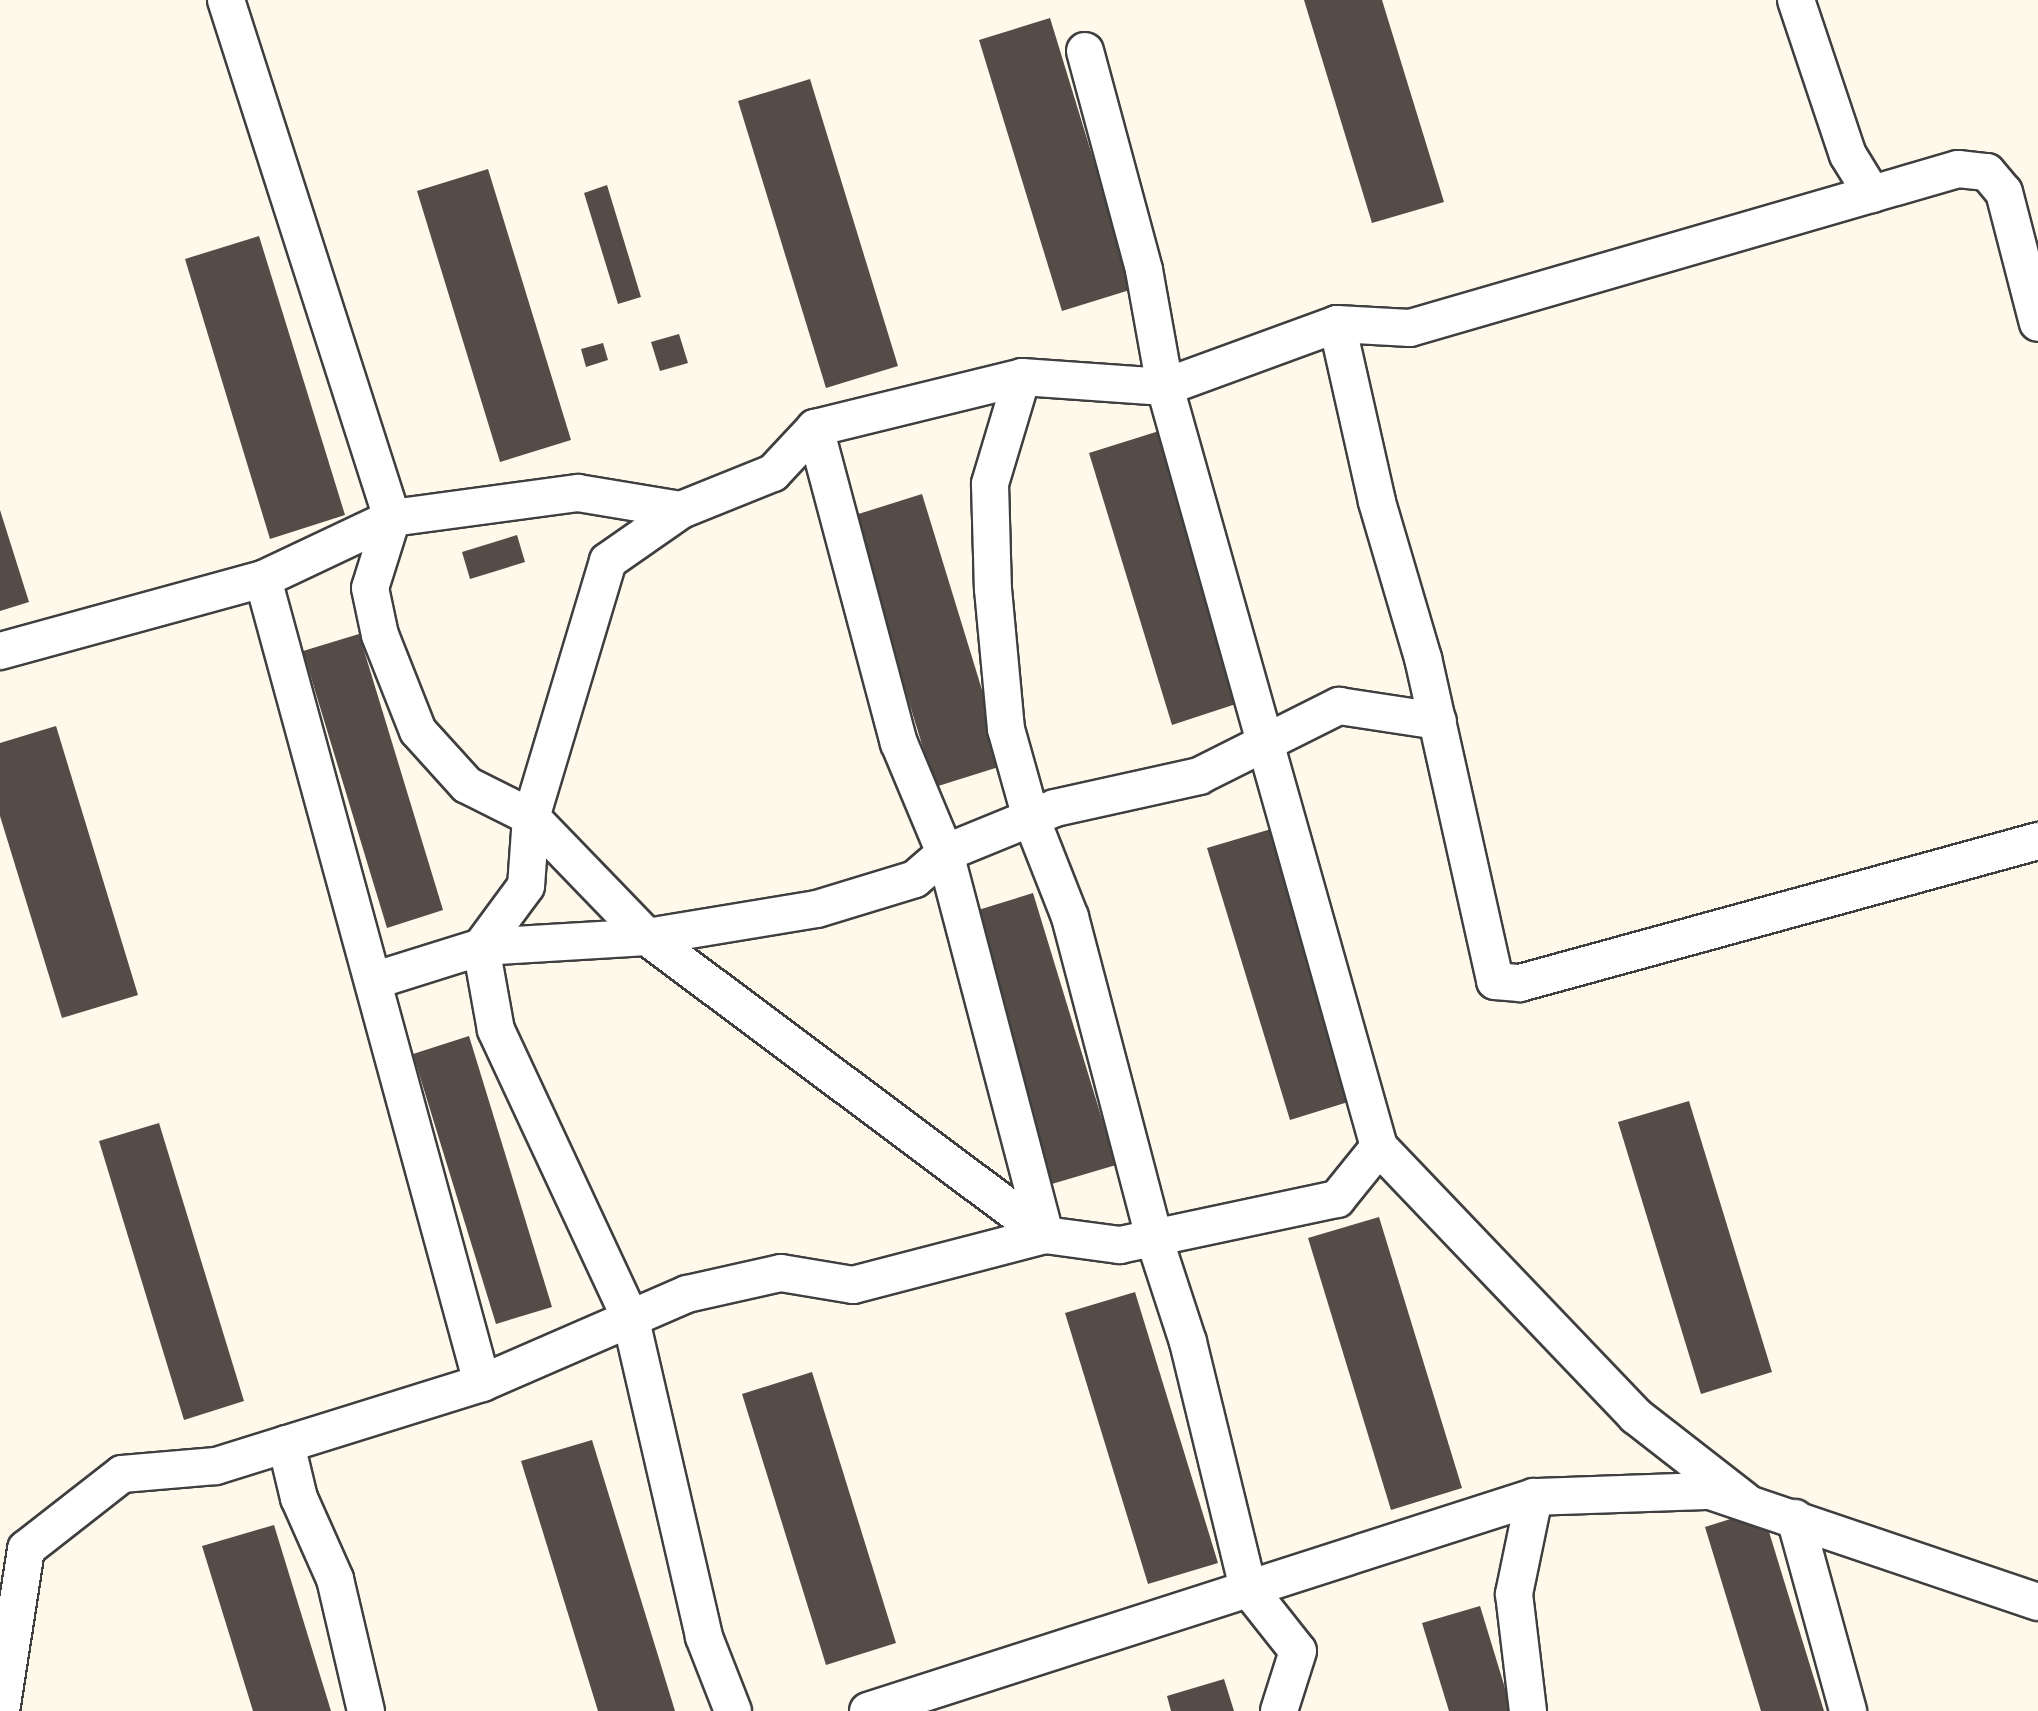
<!DOCTYPE html>
<style>
body{margin:0}
#map{position:relative;width:2038px;height:1711px;overflow:hidden;background:#fff9eb;font-family:Georgia,serif}
div>[style]{position:absolute}
[style*='--x']{left:calc(var(--x)*1px);top:calc(var(--y)*1px);width:calc(var(--w)*1px);rotate:calc(var(--a)*1deg)}
.building>*{inset:0;background:#554b47}
.roads{filter:drop-shadow(2px 0 #3f3f3f) drop-shadow(-2px 0 #3f3f3f) drop-shadow(0 2px #3f3f3f) drop-shadow(0 -2px #3f3f3f)}
.street>*{height:36px;margin:-18px;padding:0 18px;transform-origin:18px;border-radius:18px;background:#fff}
span{translate:-50% -50%;white-space:nowrap;text-align:center;line-height:1.15;-webkit-text-stroke:8px #fff;paint-order:stroke}
</style>
<div id="map">
<div class="building">
<div style="clip-path:polygon(1304px 0,1382px 0,1444px 202px,1372px 223px)"></div>
<div style="clip-path:polygon(1050px 18px,1133px 289px,1062px 311px,979px 40px)"></div>
<div style="clip-path:polygon(810px 79px,898px 366px,826px 388px,738px 101px)"></div>
<div style="clip-path:polygon(488px 169px,571px 440px,500px 462px,417px 191px)"></div>
<div style="clip-path:polygon(607px 185px,641px 297px,618px 304px,584px 193px)"></div>
<div style="clip-path:polygon(259px 236px,345px 515px,270px 539px,185px 259px)"></div>
<div style="clip-path:polygon(679px 334px,688px 363px,660px 371px,651px 342px)"></div>
<div style="clip-path:polygon(603px 343px,608px 360px,586px 367px,581px 349px)"></div>
<div style="clip-path:polygon(1159px 431px,1242px 702px,1172px 725px,1089px 453px)"></div>
<div style="clip-path:polygon(922px 494px,1005px 765px,935px 787px,852px 516px)"></div>
<div style="clip-path:polygon(0 510px,29px 602px,0 611px)"></div>
<div style="clip-path:polygon(517px 535px,525px 562px,470px 579px,462px 552px)"></div>
<div style="clip-path:polygon(359px 634px,443px 910px,387px 928px,303px 651px)"></div>
<div style="clip-path:polygon(56px 726px,138px 995px,62px 1018px,0 816px,0 743px)"></div>
<div style="clip-path:polygon(1278px 827px,1361px 1098px,1290px 1120px,1207px 848px)"></div>
<div style="clip-path:polygon(1033px 893px,1116px 1165px,1045px 1186px,962px 915px)"></div>
<div style="clip-path:polygon(469px 1036px,552px 1307px,496px 1324px,413px 1054px)"></div>
<div style="clip-path:polygon(1689px 1101px,1772px 1372px,1701px 1394px,1618px 1122px)"></div>
<div style="clip-path:polygon(159px 1123px,244px 1401px,184px 1420px,99px 1141px)"></div>
<div style="clip-path:polygon(1379px 1217px,1462px 1488px,1391px 1510px,1308px 1238px)"></div>
<div style="clip-path:polygon(1135px 1292px,1218px 1563px,1148px 1584px,1065px 1313px)"></div>
<div style="clip-path:polygon(812px 1372px,896px 1643px,826px 1665px,742px 1394px)"></div>
<div style="clip-path:polygon(592px 1440px,675px 1711px,598px 1711px,521px 1461px)"></div>
<div style="clip-path:polygon(1762px 1509px,1824px 1711px,1761px 1711px,1705px 1527px)"></div>
<div style="clip-path:polygon(274px 1525px,331px 1711px,253px 1711px,202px 1546px)"></div>
<div style="clip-path:polygon(1480px 1606px,1512px 1711px,1449px 1711px,1422px 1623px)"></div>
<div style="clip-path:polygon(1224px 1679px,1234px 1711px,1171px 1711px,1167px 1696px)"></div>
</div>
<div class="roads">
<div class="street">
<div style="--x:226;--y:0;--w:544;--a:72.23"></div>
<div style="--x:392;--y:518;--w:73;--a:107.4"></div>
<div style="--x:370;--y:588;--w:48;--a:78"></div>
<div style="--x:380;--y:635;--w:103;--a:68.4"></div>
<div style="--x:418;--y:731;--w:73;--a:47.8"></div>
<div style="--x:467;--y:785;--w:72;--a:26.6"></div>
<div style="--x:531;--y:817;--w:167;--a:46"></div>
<div style="--x:647;--y:937;--w:497;--a:36.8"></div>
<div style="--x:1796;--y:0;--w:163;--a:71.5"></div>
<div style="--x:1848;--y:155;--w:46;--a:58.4"></div>
<div style="--x:1085;--y:51;--w:227;--a:74.9"></div>
<div style="--x:1144;--y:270;--w:119;--a:79.8"></div>
<div style="--x:1165;--y:387;--w:790;--a:74.27"></div>
<div style="--x:1379;--y:1147;--w:372;--a:46.3"></div>
<div style="--x:1636;--y:1416;--w:137;--a:37.9"></div>
<div style="--x:1337;--y:324;--w:182;--a:77.3"></div>
<div style="--x:1377;--y:502;--w:163;--a:73.6"></div>
<div style="--x:1423;--y:658;--w:331;--a:77.4"></div>
<div style="--x:1495;--y:981;--w:25;--a:5"></div>
<div style="--x:1520;--y:983;--w:537;--a:-15.33"></div>
<div style="--x:1022;--y:377;--w:112;--a:106.7"></div>
<div style="--x:990;--y:484;--w:105;--a:88.4"></div>
<div style="--x:993;--y:589;--w:141;--a:84.7"></div>
<div style="--x:1006;--y:729;--w:92;--a:74.3"></div>
<div style="--x:1031;--y:818;--w:106;--a:68.5"></div>
<div style="--x:1070;--y:917;--w:332;--a:75.3"></div>
<div style="--x:1154;--y:1238;--w:109;--a:71.9"></div>
<div style="--x:1188;--y:1342;--w:253;--a:76.3"></div>
<div style="--x:1248;--y:1588;--w:80;--a:51.6"></div>
<div style="--x:1298;--y:1651;--w:63;--a:107.6"></div>
<div style="--x:815;--y:428;--w:326;--a:75.1"></div>
<div style="--x:899;--y:743;--w:119;--a:67.3"></div>
<div style="--x:945;--y:853;--w:395;--a:75.3"></div>
<div style="--x:681;--y:510;--w:89;--a:145.1"></div>
<div style="--x:608;--y:561;--w:267;--a:106.7"></div>
<div style="--x:531;--y:817;--w:69;--a:94.1"></div>
<div style="--x:526;--y:886;--w:76;--a:126.4"></div>
<div style="--x:481;--y:947;--w:84;--a:79.8"></div>
<div style="--x:496;--y:1030;--w:320;--a:65"></div>
<div style="--x:631;--y:1320;--w:325;--a:77"></div>
<div style="--x:704;--y:1637;--w:79;--a:68.6"></div>
<div style="--x:263;--y:579;--w:833;--a:74.76"></div>
<div style="--x:0;--y:651;--w:273;--a:-15.3"></div>
<div style="--x:263;--y:579;--w:143;--a:-25.3"></div>
<div style="--x:392;--y:518;--w:188;--a:-7.7"></div>
<div style="--x:578;--y:493;--w:104;--a:9.4"></div>
<div style="--x:681;--y:510;--w:99;--a:-21.9"></div>
<div style="--x:773;--y:473;--w:62;--a:-47"></div>
<div style="--x:815;--y:428;--w:213;--a:-13.8"></div>
<div style="--x:1022;--y:377;--w:143;--a:4"></div>
<div style="--x:1165;--y:387;--w:183;--a:-20.1"></div>
<div style="--x:1337;--y:324;--w:73;--a:3.1"></div>
<div style="--x:1410;--y:328;--w:571;--a:-16.18"></div>
<div style="--x:1958;--y:169;--w:29;--a:6"></div>
<div style="--x:1987;--y:172;--w:26;--a:50"></div>
<div style="--x:2004;--y:192;--w:135;--a:75.5"></div>
<div style="--x:376;--y:980;--w:110;--a:-17.4"></div>
<div style="--x:481;--y:947;--w:166;--a:-3.4"></div>
<div style="--x:647;--y:937;--w:172;--a:-9.4"></div>
<div style="--x:817;--y:909;--w:102;--a:-17"></div>
<div style="--x:915;--y:879;--w:40;--a:-41"></div>
<div style="--x:945;--y:853;--w:119;--a:-22.2"></div>
<div style="--x:1055;--y:808;--w:148;--a:-12.5"></div>
<div style="--x:1199;--y:776;--w:157;--a:-26.6"></div>
<div style="--x:1339;--y:706;--w:100;--a:8.6"></div>
<div style="--x:286;--y:1444;--w:56;--a:76.5"></div>
<div style="--x:299;--y:1498;--w:89;--a:66"></div>
<div style="--x:335;--y:1579;--w:136;--a:76.8"></div>
<div style="--x:1795;--y:1518;--w:200;--a:74.6"></div>
<div style="--x:1;--y:1711;--w:164;--a:-81.2"></div>
<div style="--x:26;--y:1549;--w:122;--a:-38"></div>
<div style="--x:122;--y:1474;--w:94;--a:-4.9"></div>
<div style="--x:216;--y:1466;--w:279;--a:-17.3"></div>
<div style="--x:482;--y:1383;--w:223;--a:-23.5"></div>
<div style="--x:687;--y:1294;--w:96;--a:-12.6"></div>
<div style="--x:781;--y:1273;--w:73;--a:9.5"></div>
<div style="--x:853;--y:1285;--w:198;--a:-14.6"></div>
<div style="--x:1045;--y:1235;--w:76;--a:7.6"></div>
<div style="--x:1120;--y:1245;--w:222;--a:-12"></div>
<div style="--x:1337;--y:1199;--w:67;--a:-51.1"></div>
<div style="--x:868;--y:1711;--w:700;--a:-17.81"></div>
<div style="--x:1534;--y:1497;--w:176;--a:-2"></div>
<div style="--x:1710;--y:1491;--w:346;--a:18.7"></div>
<div style="--x:1528;--y:1711;--w:118;--a:-96.8"></div>
<div style="--x:1514;--y:1594;--w:99;--a:-78.3"></div>
</div>
</div>
</div>
